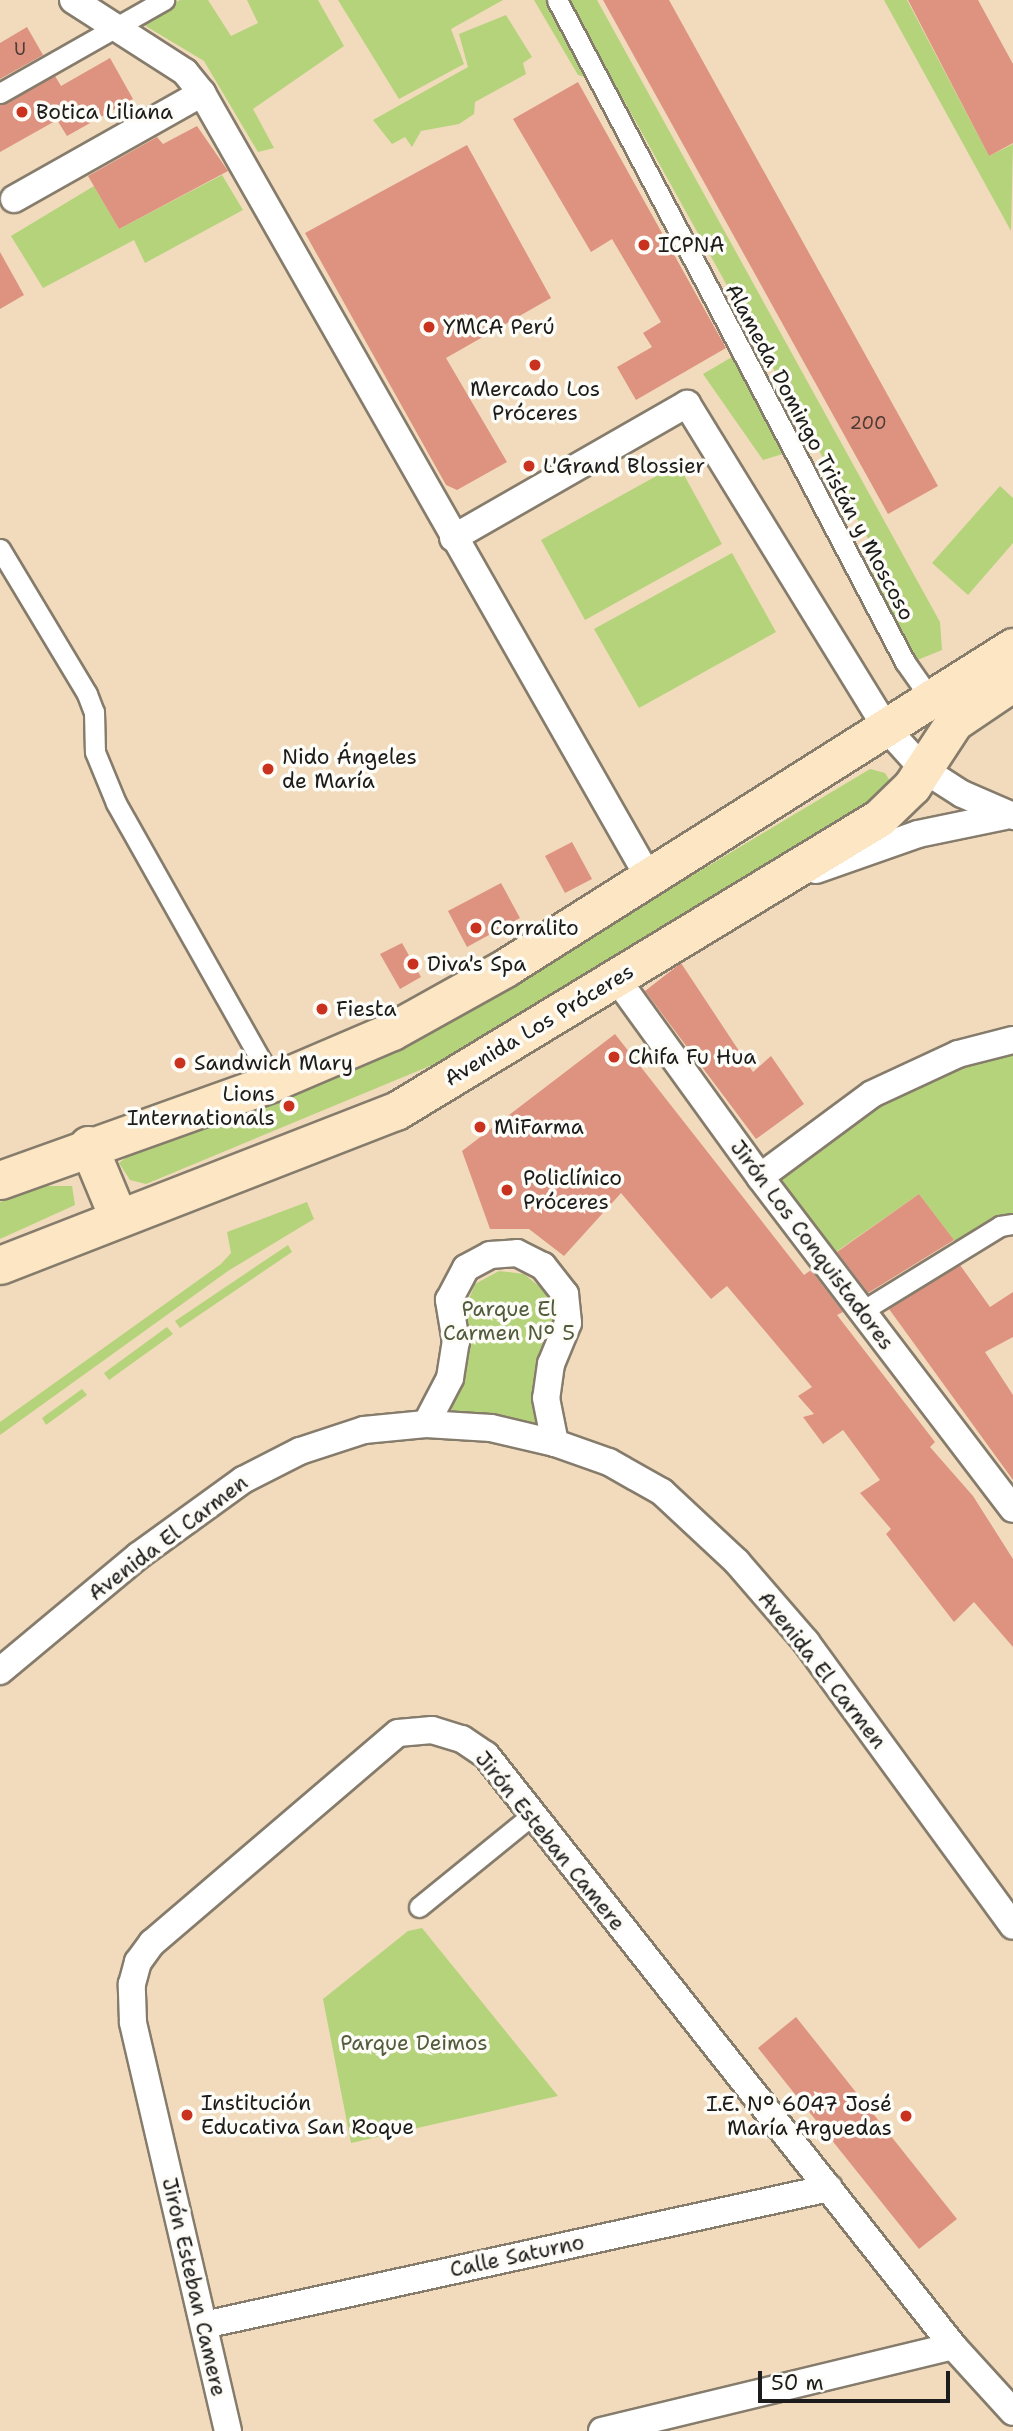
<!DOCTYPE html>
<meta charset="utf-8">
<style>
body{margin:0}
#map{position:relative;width:1013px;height:2431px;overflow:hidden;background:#f1dbbc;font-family:"Shantell Sans",sans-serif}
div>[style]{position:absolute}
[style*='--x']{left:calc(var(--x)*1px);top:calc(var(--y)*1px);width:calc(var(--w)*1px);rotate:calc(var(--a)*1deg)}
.green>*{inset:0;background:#b4d37b}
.building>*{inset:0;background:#de9380}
.roads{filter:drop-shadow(2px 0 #867c6c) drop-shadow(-2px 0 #867c6c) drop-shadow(0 2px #867c6c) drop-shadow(0 -2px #867c6c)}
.pedestrian>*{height:19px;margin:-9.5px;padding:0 9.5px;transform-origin:9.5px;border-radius:9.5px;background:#fff}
.minor>*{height:26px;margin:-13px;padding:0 13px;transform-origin:13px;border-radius:13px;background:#fff}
.secondary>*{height:37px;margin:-18.5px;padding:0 18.5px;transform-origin:18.5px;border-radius:18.5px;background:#fce6c4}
.dots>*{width:19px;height:19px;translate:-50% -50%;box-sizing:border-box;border:4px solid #fdfcf7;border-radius:50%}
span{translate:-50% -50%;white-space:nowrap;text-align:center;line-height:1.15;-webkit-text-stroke:7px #fdfcf7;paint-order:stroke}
.number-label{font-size:18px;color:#4c3a35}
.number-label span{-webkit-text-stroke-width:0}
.poi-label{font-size:21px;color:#1c1c1c}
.left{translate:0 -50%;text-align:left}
.right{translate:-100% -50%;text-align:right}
.street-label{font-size:21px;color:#1c1c1c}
.park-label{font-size:21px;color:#515c3d}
.scale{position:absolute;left:758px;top:2371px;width:192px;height:32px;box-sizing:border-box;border:4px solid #1c1c1c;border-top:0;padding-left:9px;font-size:21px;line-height:24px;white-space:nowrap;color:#1c1c1c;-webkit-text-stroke:5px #fdfcf7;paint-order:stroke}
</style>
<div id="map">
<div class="green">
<div style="clip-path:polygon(180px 0,208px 0,231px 36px,258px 23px,247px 0,318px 0,344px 46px,253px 109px,274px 148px,258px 152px,204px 61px,139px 22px)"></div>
<div style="clip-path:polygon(338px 0,503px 0,451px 29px,464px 64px,399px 99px)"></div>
<div style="clip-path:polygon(534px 0,548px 0,591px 79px,578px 75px)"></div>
<div style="clip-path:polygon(568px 0,597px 0,940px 622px,942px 650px,910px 663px,872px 595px,871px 544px)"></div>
<div style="clip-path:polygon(884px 0,907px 0,989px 156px,1013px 144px,1011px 231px)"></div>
<div style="clip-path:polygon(506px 15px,532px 57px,523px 63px,526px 74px,475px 102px,474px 114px,459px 124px,421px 131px,412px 147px,405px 137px,392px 144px,373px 120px,468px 67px,459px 34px)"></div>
<div style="clip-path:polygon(222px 175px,243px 210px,145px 263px,134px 240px,43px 288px,11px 236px,94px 186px,119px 229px)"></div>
<div style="clip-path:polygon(732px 357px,786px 453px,763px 460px,703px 374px)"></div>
<div style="clip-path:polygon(678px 464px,722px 544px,585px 620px,541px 540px)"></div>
<div style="clip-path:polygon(1000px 486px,1013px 498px,1013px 543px,968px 595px,932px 563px)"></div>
<div style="clip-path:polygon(732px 553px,776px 632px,639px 708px,594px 629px)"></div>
<div style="clip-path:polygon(870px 769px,885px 773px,890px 781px,882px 798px,449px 1058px,146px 1184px,130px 1180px,119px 1163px,140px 1147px,450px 1021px)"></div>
<div style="clip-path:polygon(1013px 1040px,1013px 1219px,957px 1244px,919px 1194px,823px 1261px,760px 1177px,872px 1094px)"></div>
<div style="clip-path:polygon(39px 1186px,72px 1186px,75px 1205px,0 1239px,0 1202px)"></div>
<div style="clip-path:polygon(307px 1202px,314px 1219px,228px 1271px,0 1435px,0 1422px,221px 1264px,231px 1253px,227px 1232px)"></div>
<div style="clip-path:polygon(288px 1245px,292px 1252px,180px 1328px,175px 1321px)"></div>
<div style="clip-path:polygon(499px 1271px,524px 1274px,545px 1291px,553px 1315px,553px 1336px,536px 1364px,533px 1394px,540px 1422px,532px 1426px,455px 1413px,448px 1404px,466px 1371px,465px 1309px,475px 1284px)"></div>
<div style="clip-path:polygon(167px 1327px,173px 1334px,109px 1380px,104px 1373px)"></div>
<div style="clip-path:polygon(82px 1389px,87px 1395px,46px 1425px,42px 1418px)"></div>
<div style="clip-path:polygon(422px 1928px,558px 2096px,351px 2143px,323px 1999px,408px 1931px)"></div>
</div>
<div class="building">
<div style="clip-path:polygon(603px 0,669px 0,938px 486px,888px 514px)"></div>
<div style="clip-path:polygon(908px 0,978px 0,1013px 64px,1013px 143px,989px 156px)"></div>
<div style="clip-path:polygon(27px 27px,43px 55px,0 79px,0 43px)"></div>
<div style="clip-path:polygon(110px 58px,133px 99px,67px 136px,57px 120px,0 152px,0 105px,55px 76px,61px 86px)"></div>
<div style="clip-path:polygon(578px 82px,726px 348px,636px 400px,617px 367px,652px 347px,643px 333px,661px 322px,612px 239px,591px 252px,513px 119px)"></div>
<div style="clip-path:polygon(197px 126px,228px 171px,119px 229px,88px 176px,157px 137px,163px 144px)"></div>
<div style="clip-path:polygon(467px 145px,551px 298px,446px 358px,507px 462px,457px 490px,446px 485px,305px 233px)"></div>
<div style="clip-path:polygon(0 252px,24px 295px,0 309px)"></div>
<div style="clip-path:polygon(572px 842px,592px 879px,565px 893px,545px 856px)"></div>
<div style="clip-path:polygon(501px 883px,520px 918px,467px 947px,448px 911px)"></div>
<div style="clip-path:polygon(402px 943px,421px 977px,400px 989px,380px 954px)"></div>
<div style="clip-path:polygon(681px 963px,753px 1072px,771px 1056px,804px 1104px,756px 1139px,645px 991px)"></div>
<div style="clip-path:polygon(615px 1034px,804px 1275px,811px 1270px,843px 1312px,837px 1315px,935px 1442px,930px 1447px,973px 1496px,1013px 1559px,1013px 1647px,974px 1602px,954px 1622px,886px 1534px,891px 1529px,860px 1493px,880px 1480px,843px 1430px,823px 1444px,803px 1417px,814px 1414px,798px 1396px,812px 1387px,727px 1286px,711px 1299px,621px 1193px,564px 1256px,529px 1229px,490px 1229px,462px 1151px)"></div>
<div style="clip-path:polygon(919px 1194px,954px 1240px,868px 1293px,837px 1252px)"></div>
<div style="clip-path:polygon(960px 1265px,990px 1307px,1013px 1292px,1013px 1337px,985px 1352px,1013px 1395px,1013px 1480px,889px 1309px)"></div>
<div style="clip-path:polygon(796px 2017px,957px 2219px,919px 2249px,758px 2048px)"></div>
</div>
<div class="roads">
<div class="pedestrian">
<div style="--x:557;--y:0;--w:748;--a:62.27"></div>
<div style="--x:905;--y:662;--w:45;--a:54.9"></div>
<div style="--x:0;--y:93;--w:189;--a:-29.6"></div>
<div style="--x:0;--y:549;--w:169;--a:59"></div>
<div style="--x:87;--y:694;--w:19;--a:69"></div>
<div style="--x:94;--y:712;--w:40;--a:88.6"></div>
<div style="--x:95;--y:752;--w:55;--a:67.6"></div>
<div style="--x:116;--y:803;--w:320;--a:60.6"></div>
<div style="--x:862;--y:1311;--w:162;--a:-31.6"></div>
<div style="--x:1000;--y:1226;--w:13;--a:-9"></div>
<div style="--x:419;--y:1907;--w:144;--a:-39.1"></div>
</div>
<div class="minor">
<div style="--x:73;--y:0;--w:133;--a:32.7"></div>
<div style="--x:185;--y:72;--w:27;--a:51"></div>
<div style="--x:202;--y:93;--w:903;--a:60.34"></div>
<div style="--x:14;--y:199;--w:216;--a:-29.4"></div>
<div style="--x:453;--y:538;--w:270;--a:-29.8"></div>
<div style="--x:687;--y:404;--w:380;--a:58.4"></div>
<div style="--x:886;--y:728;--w:55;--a:47.9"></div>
<div style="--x:923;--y:769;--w:46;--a:32.7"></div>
<div style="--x:962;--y:794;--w:56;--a:23.3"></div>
<div style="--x:816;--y:870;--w:108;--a:-19.4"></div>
<div style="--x:918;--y:834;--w:89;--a:-11.7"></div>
<div style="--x:616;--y:978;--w:246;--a:54.1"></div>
<div style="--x:760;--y:1177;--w:417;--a:52.7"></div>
<div style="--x:760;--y:1177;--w:139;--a:-36.5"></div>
<div style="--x:872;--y:1094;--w:95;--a:-24.9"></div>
<div style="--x:958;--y:1054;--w:57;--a:-14.3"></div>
<div style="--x:426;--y:1424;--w:52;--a:-62.4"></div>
<div style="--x:450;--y:1378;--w:36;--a:-81"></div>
<div style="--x:456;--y:1342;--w:43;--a:-99.5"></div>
<div style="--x:449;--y:1300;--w:36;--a:-62"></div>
<div style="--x:466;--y:1268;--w:27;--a:-28"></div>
<div style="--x:490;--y:1255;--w:27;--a:-4"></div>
<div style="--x:517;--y:1253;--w:29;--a:27"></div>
<div style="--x:543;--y:1266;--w:36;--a:52"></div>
<div style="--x:565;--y:1294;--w:29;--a:84"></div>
<div style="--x:568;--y:1323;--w:44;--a:112.5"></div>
<div style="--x:551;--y:1364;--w:34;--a:98"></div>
<div style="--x:546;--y:1398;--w:46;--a:78.7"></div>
<div style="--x:0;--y:1671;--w:180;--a:-39.8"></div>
<div style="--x:138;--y:1556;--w:130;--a:-35.9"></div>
<div style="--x:243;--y:1480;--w:64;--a:-27"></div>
<div style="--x:300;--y:1451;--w:67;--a:-18.2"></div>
<div style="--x:364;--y:1430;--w:62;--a:-5.5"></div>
<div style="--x:426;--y:1424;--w:65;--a:3.5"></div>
<div style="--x:491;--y:1428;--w:66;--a:13.2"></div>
<div style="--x:555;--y:1443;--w:57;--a:19.4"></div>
<div style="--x:609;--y:1462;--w:61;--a:29.5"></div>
<div style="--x:662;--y:1492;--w:103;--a:43"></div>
<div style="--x:737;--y:1562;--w:106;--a:49.2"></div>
<div style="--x:806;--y:1642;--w:351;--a:53.9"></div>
<div style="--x:204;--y:2325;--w:640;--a:-12.36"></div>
<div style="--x:228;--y:2431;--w:420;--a:-103.1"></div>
<div style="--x:133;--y:2022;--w:38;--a:-92"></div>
<div style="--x:132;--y:1984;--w:23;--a:-75"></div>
<div style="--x:138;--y:1962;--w:24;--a:-54"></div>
<div style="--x:152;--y:1943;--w:323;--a:-40.5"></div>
<div style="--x:398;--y:1733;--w:34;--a:-5"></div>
<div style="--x:432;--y:1730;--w:31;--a:17"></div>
<div style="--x:462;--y:1739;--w:29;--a:34"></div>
<div style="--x:486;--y:1755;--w:753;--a:51.68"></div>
<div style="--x:953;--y:2346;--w:89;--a:47.7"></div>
<div style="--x:602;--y:2431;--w:361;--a:-13.6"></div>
</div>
<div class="secondary">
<div style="--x:88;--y:1145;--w:78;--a:67.4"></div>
<div style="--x:0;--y:1180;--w:290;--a:-19.7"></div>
<div style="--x:273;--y:1082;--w:129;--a:-23.2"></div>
<div style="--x:392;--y:1031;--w:129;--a:-29.1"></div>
<div style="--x:505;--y:968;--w:601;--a:-32.29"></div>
<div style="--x:0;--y:1265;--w:425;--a:-21.3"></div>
<div style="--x:396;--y:1111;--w:565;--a:-31.24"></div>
<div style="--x:879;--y:818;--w:46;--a:-44.1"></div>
<div style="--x:912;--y:786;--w:77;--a:-56.7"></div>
<div style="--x:954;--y:722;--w:71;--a:-34.1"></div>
</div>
</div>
<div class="dots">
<div style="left:22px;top:112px;background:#c8321e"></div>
<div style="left:644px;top:245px;background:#c8321e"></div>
<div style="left:429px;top:327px;background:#c8321e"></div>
<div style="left:535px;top:365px;background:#c8321e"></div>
<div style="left:529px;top:466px;background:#c8321e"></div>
<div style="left:268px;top:769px;background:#c8321e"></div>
<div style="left:476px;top:928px;background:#c8321e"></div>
<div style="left:413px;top:964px;background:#c8321e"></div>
<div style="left:322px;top:1009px;background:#c8321e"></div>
<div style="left:614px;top:1057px;background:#c8321e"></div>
<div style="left:180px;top:1063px;background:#c8321e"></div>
<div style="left:289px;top:1106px;background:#c8321e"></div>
<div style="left:480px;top:1127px;background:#c8321e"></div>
<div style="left:507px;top:1190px;background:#c8321e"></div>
<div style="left:187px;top:2115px;background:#c8321e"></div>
<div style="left:906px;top:2116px;background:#c8321e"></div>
</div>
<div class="number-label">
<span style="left:20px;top:49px">U</span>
<span style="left:868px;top:423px">200</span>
</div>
<div class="poi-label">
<span class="left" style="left:36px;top:112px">Botica Liliana</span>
<span class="left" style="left:658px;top:245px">ICPNA</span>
<span class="left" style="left:443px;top:327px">YMCA Perú</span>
<span style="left:535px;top:401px">Mercado Los<br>Próceres</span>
<span class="left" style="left:543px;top:466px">L'Grand Blossier</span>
<span class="left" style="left:282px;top:769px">Nido Ángeles<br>de María</span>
<span class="left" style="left:490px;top:928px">Corralito</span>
<span class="left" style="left:427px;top:964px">Diva's Spa</span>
<span class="left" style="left:336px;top:1009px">Fiesta</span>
<span class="left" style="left:628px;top:1057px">Chifa Fu Hua</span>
<span class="left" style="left:194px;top:1063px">Sandwich Mary</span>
<span class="right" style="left:275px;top:1106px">Lions<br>Internationals</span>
<span class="left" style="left:494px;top:1127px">MiFarma</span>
<span class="left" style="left:523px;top:1190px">Policlínico<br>Próceres</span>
<span class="left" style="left:201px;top:2115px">Institución<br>Educativa San Roque</span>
<span class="right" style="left:892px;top:2116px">I.E. N° 6047 José<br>María Arguedas</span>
</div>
<div class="street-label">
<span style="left:820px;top:452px;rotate:62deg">Alameda Domingo Tristán y Moscoso</span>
<span style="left:539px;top:1025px;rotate:-31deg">Avenida Los Próceres</span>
<span style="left:812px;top:1245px;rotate:53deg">Jirón Los Conquistadores</span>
<span style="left:168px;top:1538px;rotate:-37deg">Avenida El Carmen</span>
<span style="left:822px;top:1670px;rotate:52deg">Avenida El Carmen</span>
<span style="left:550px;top:1841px;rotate:51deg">Jirón Esteban Camere</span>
<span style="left:517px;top:2256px;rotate:-12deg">Calle Saturno</span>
<span style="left:194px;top:2287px;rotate:77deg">Jirón Esteban Camere</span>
</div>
<div class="park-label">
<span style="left:509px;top:1321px">Parque El<br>Carmen N° 5</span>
<span style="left:414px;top:2043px">Parque Deimos</span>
</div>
<div class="scale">50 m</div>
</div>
